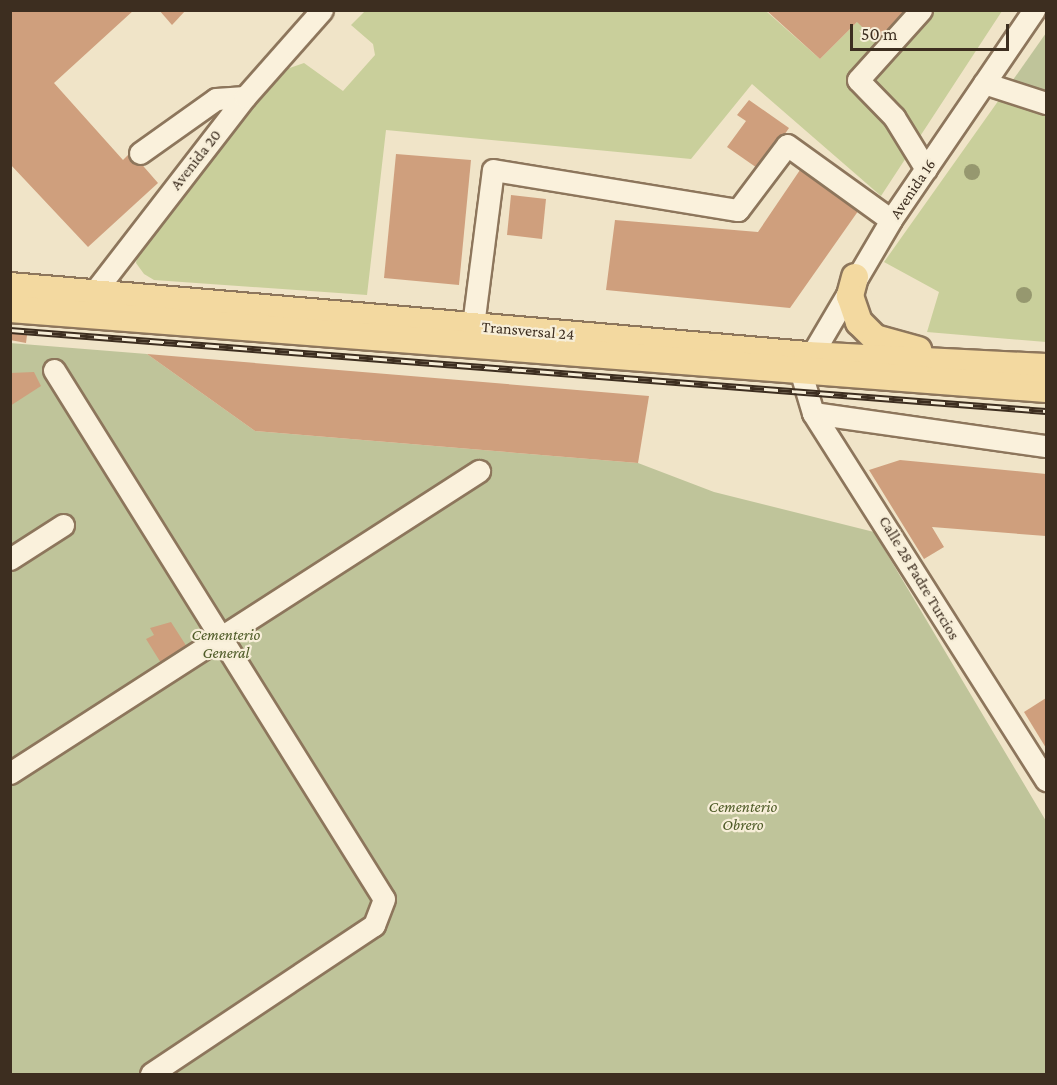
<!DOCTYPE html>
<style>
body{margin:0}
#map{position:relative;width:1057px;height:1085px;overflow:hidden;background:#f0e4c8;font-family:"Crimson Pro",serif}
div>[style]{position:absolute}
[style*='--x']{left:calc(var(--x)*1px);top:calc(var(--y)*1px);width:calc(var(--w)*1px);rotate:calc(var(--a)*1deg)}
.green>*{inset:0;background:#c9cf9b}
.cemetery>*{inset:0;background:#bfc49a}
.building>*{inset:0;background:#cf9f7d}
.roads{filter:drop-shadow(2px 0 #8d765c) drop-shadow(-2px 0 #8d765c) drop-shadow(0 2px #8d765c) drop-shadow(0 -2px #8d765c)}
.minor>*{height:21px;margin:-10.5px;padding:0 10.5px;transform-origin:10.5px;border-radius:10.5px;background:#faf1dc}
.major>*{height:26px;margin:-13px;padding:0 13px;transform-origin:13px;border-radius:13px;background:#f3d9a0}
.rail>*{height:7px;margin-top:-3.5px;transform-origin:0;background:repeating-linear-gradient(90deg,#f7eed8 0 14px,#3d2e20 0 28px);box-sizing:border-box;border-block:2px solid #3d2e20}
.trees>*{width:16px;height:16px;margin:-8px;border-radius:50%;background:#96986f}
span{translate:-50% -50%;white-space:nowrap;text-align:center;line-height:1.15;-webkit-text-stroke:4.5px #f7eed8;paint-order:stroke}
.street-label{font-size:16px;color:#3d2e20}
.park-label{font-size:16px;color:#4d5a26;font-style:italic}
.frame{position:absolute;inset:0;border:12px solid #3d2e20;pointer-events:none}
.scale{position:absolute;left:850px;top:24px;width:159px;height:27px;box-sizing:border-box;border:3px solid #3d2e20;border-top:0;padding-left:8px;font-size:18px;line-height:21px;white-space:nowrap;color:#3d2e20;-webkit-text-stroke:4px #f7eed8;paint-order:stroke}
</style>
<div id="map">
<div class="green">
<div style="clip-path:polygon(365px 11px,766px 11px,820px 59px,857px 22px,911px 11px,1002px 11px,881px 196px,752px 84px,691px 159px,386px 130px,367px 295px,154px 280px,144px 274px,136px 263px,138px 253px,281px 71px,304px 63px,343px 91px,375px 55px,373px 44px,351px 25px)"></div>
<div style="clip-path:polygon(1001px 97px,1046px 115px,1046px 342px,927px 332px,939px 292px,884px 262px)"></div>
</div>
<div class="cemetery">
<div style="clip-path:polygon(1046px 33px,1046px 115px,1001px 97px)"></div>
<div style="clip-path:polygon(10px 343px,147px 354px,255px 431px,638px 463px,714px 492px,874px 532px,1046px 821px,1046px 1074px,11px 1074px)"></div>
</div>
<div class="building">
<div style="clip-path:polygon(10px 10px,134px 10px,54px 83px,123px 160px,131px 152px,158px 183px,88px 247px,10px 164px)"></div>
<div style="clip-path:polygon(159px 10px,186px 10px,172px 25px)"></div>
<div style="clip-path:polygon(766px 10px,911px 10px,881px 45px,857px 22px,820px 59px)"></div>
<div style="clip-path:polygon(749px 100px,789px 128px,760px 170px,727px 147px,746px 121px,737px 115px)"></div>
<div style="clip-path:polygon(396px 154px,471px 160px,459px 285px,384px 278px)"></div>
<div style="clip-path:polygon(802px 167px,861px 207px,790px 308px,606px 290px,615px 220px,758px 232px)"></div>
<div style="clip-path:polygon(511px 195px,546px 199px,542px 239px,507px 235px)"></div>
<div style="clip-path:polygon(10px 332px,27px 335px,26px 343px,10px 340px)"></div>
<div style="clip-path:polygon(147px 354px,649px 396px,638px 463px,255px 431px)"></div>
<div style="clip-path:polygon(34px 372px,41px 386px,10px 406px,10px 373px)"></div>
<div style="clip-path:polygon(900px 460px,1046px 474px,1046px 536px,932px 527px,944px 547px,924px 559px,869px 470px)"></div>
<div style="clip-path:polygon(171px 622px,187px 647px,161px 663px,146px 639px,154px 635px,150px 628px)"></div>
<div style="clip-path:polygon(1046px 698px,1046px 748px,1024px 712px)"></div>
</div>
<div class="roads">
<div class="minor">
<div style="--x:921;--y:10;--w:94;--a:132"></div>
<div style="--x:858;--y:80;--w:52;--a:45.8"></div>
<div style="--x:894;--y:117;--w:61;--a:58.4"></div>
<div style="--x:1034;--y:10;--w:254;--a:124.3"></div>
<div style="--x:891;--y:220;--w:178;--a:120.5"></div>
<div style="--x:801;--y:373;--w:42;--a:73.3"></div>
<div style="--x:813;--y:413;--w:435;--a:57.6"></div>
<div style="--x:984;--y:83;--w:65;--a:17.9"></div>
<div style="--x:140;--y:153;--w:93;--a:-35.4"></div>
<div style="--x:216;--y:99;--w:29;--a:-4"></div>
<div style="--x:85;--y:304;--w:262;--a:-52.3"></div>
<div style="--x:245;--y:97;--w:116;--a:-48.5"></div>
<div style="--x:471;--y:341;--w:172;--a:-82.7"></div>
<div style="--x:493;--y:170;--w:248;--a:9.3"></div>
<div style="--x:738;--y:210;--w:81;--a:-53"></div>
<div style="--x:787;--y:145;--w:128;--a:35.8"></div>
<div style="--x:54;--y:370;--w:623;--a:58.04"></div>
<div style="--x:384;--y:899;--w:28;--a:111"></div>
<div style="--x:374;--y:925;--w:268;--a:146.3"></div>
<div style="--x:813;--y:413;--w:235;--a:8.1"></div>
<div style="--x:10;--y:559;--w:63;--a:-32.7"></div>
<div style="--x:10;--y:773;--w:558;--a:-32.78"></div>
</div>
<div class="major">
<div style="--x:855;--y:277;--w:20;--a:105"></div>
<div style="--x:850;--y:296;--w:28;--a:71"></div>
<div style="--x:859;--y:322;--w:23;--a:45"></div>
<div style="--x:875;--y:338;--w:45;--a:15.6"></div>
<div style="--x:10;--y:286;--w:800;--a:4.95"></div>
<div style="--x:807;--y:355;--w:239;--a:2.9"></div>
<div style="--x:10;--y:309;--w:1039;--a:4.42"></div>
</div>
</div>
<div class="rail">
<div style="--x:10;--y:330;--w:1039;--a:4.47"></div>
</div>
<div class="trees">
<div style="left:972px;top:172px"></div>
<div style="left:1024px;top:295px"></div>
</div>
<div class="street-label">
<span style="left:196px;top:160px;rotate:-52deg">Avenida 20</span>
<span style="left:913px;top:189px;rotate:-56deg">Avenida 16</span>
<span style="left:528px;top:331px;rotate:5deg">Transversal 24</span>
<span style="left:919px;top:578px;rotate:59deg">Calle 28 Padre Turcios</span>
</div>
<div class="park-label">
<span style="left:226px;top:644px">Cementerio<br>General</span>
<span style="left:743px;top:816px">Cementerio<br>Obrero</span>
</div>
<div class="frame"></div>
<div class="scale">50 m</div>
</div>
